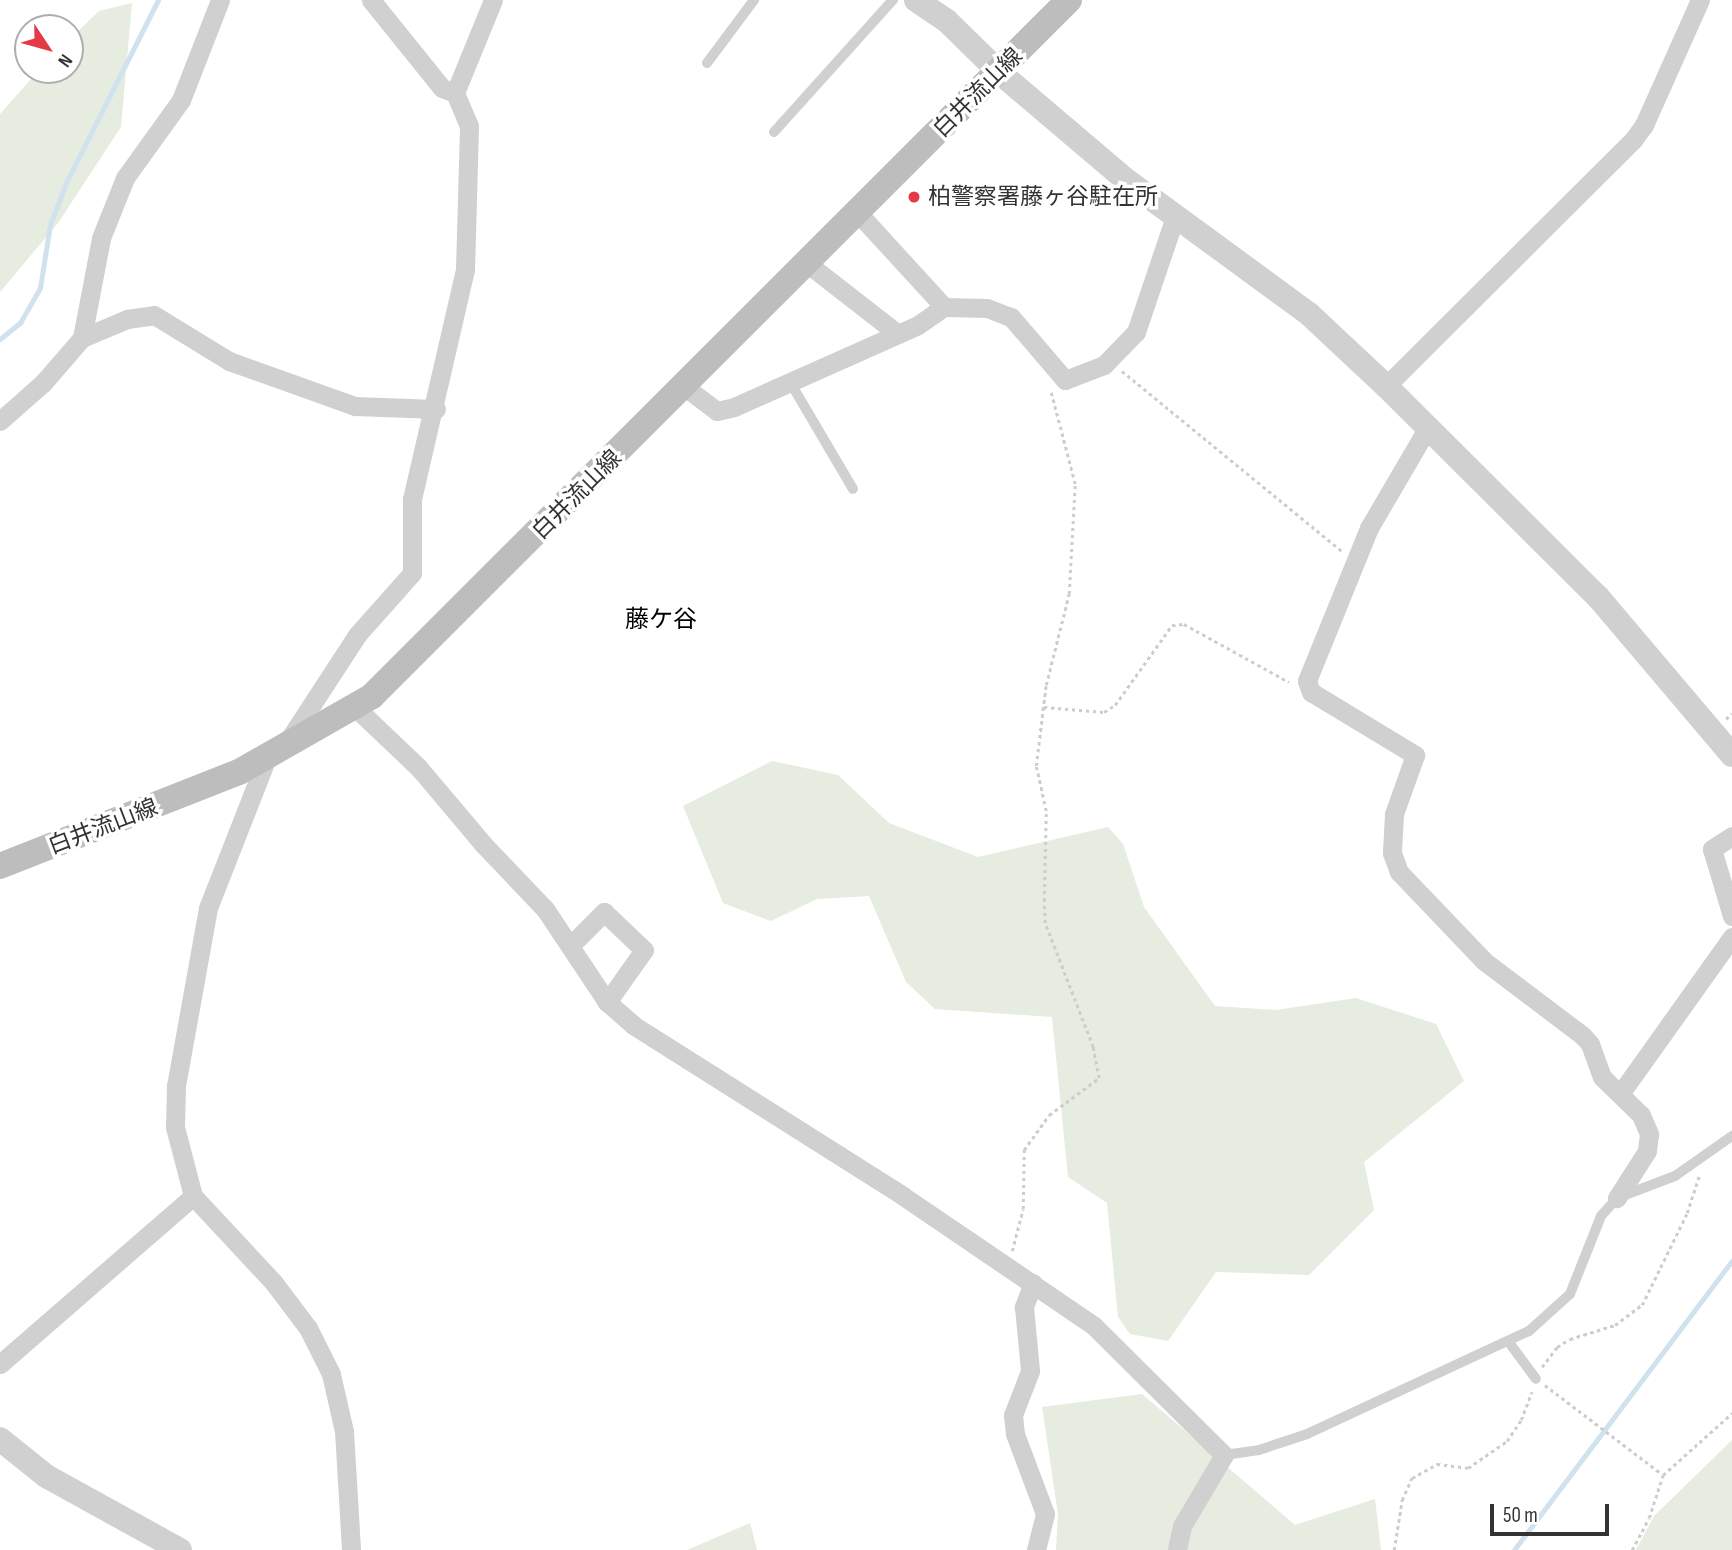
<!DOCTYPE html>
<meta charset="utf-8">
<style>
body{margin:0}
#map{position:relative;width:1732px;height:1550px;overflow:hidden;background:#fff;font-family:"Sofia Sans Condensed","Noto Sans JP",sans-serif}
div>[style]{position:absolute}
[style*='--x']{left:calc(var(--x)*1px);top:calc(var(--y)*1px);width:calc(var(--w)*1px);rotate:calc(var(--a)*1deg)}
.green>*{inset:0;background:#e6ecdf}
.stream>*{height:4.5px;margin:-2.25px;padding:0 2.25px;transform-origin:2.25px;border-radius:2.25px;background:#cfe2ee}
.path>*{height:2.5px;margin-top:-1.25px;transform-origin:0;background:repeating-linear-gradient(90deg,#cdcdcd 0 3.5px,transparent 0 7px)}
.service>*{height:10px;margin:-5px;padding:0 5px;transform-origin:5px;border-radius:5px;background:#d0d0d0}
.minor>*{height:19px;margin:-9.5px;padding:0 9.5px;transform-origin:9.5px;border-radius:9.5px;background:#d0d0d0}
.tertiary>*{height:24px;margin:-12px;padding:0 12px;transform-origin:12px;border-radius:12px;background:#d0d0d0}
.secondary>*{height:26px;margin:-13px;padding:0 13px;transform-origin:13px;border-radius:13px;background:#bdbdbd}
.dots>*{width:19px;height:19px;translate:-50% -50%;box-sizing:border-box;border:4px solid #fff;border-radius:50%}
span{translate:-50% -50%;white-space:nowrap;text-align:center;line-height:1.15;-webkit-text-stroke:7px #fff;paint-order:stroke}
.street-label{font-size:23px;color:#333}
.poi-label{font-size:23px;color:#333}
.left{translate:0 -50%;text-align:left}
.neighbourhood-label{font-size:24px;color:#000}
.north{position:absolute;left:14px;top:14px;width:70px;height:70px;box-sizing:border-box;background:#fff;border:2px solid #adadad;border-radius:50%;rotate:126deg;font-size:19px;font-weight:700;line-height:28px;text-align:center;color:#333}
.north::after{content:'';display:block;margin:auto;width:24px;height:32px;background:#e63946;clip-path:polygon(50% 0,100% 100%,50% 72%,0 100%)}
.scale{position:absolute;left:1490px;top:1504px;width:119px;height:32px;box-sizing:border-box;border:4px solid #333;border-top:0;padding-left:9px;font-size:21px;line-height:24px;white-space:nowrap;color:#333;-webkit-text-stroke:5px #fff;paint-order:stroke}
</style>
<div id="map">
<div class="green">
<div style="clip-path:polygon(132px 3px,121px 127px,58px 223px,0 292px,0 114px,39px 70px,70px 70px,70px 39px,99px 11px)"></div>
<div style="clip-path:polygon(772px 761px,838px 775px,889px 823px,978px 857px,1108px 827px,1123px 844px,1144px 907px,1215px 1006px,1276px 1010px,1356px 998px,1436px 1024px,1464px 1081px,1364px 1162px,1374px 1210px,1309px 1275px,1216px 1272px,1168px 1341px,1130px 1334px,1118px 1317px,1107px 1203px,1068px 1177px,1052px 1017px,935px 1009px,906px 982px,869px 896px,817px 899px,771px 921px,723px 903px,683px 806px)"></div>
<div style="clip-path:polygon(1142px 1394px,1295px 1525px,1375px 1499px,1381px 1550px,1056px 1550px,1058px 1514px,1042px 1407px)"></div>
<div style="clip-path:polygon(1732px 1440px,1732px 1550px,1636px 1550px,1654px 1516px)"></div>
<div style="clip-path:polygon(750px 1523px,757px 1550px,687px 1550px)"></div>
</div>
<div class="stream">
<div style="--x:0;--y:339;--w:26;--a:-39"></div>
<div style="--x:20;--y:323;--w:40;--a:-60.3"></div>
<div style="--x:40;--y:288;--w:64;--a:-81"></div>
<div style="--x:50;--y:225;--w:45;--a:-69.1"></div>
<div style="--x:66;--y:183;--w:205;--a:-63.3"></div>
<div style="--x:1514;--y:1550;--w:362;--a:-53"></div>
</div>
<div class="path">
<div style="--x:1122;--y:371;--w:284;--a:39.3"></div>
<div style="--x:1044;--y:707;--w:60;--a:4.8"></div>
<div style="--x:1104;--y:712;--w:13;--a:-32"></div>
<div style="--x:1115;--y:705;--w:98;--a:-54.5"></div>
<div style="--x:1172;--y:625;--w:12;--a:-5"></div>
<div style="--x:1184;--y:624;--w:120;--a:28.9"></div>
<div style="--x:1726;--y:719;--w:8;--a:-45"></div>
<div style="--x:1012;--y:1251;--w:43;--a:-75.3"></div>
<div style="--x:1023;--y:1209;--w:59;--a:-89"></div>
<div style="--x:1024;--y:1150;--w:43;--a:-54.5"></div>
<div style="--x:1049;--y:1115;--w:62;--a:-36.5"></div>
<div style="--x:1099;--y:1078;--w:32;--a:-101"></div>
<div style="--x:1093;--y:1047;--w:133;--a:-111.2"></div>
<div style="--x:1045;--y:923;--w:22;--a:-93"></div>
<div style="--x:1044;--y:901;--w:90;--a:-88.7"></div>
<div style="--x:1046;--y:811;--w:46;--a:-102.5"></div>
<div style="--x:1036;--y:766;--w:82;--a:-83"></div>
<div style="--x:1046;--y:685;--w:94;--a:-75.8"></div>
<div style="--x:1069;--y:594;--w:110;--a:-86.9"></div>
<div style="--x:1075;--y:484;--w:98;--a:-104.7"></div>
<div style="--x:1542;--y:1367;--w:25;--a:-53"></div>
<div style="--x:1557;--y:1347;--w:15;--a:-32"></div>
<div style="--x:1570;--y:1339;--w:47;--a:-17.3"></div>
<div style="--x:1615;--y:1325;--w:34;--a:-37"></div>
<div style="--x:1642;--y:1305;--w:102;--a:-63.9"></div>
<div style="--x:1687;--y:1213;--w:39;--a:-72"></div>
<div style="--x:1545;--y:1385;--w:147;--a:37.3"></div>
<div style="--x:1394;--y:1550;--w:51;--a:-80.9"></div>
<div style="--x:1402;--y:1500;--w:24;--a:-66"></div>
<div style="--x:1412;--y:1478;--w:29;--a:-29"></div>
<div style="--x:1437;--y:1464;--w:31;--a:7"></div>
<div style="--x:1468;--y:1468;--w:47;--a:-34.7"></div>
<div style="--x:1507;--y:1441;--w:25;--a:-56"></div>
<div style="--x:1521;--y:1420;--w:30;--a:-69"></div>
<div style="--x:1632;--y:1550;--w:36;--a:-62"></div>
<div style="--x:1649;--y:1518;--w:45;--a:-72"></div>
<div style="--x:1663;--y:1475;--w:93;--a:-41.9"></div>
</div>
<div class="service">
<div style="--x:707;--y:63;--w:79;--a:-53.3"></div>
<div style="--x:774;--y:132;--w:178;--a:-48"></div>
<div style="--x:790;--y:382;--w:124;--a:59.5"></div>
<div style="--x:1508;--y:1341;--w:47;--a:53.6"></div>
<div style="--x:1224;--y:1455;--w:35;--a:-8"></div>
<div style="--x:1259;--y:1450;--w:51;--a:-18.4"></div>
<div style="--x:1307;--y:1434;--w:245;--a:-24.9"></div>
<div style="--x:1529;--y:1331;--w:55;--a:-42.1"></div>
<div style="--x:1570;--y:1294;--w:84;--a:-68.3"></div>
<div style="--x:1601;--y:1216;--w:24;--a:-48"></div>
<div style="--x:1617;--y:1198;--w:62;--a:-20.8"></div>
<div style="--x:1675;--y:1176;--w:70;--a:-35.1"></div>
</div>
<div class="minor">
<div style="--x:371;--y:0;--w:113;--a:51.1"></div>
<div style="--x:442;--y:88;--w:14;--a:21"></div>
<div style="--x:858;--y:213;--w:127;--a:47.5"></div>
<div style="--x:808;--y:264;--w:114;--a:37.9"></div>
<div style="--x:82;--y:338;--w:49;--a:-22.9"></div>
<div style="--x:127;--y:319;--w:27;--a:-8"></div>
<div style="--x:154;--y:315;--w:88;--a:31.5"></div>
<div style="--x:229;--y:361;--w:134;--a:19.7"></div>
<div style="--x:355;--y:406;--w:81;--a:2.1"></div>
<div style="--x:1386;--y:386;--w:349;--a:-44.9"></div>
<div style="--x:1633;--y:140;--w:19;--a:-54"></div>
<div style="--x:1644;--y:125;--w:137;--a:-65.9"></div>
<div style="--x:685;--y:387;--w:40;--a:37"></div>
<div style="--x:717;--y:411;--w:17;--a:-13"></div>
<div style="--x:734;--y:407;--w:201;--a:-24"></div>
<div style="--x:918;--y:325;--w:32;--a:-35"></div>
<div style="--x:944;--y:307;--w:43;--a:1.3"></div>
<div style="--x:987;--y:308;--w:26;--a:21"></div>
<div style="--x:1011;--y:317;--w:83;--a:49.4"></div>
<div style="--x:1065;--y:380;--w:42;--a:-21"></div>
<div style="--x:1104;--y:365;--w:46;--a:-45.9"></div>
<div style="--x:1136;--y:332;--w:121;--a:-71.3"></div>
<div style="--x:0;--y:421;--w:57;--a:-41.5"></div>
<div style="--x:43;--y:383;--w:60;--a:-49.1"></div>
<div style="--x:82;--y:338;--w:102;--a:-79.2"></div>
<div style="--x:101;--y:238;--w:65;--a:-68.2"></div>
<div style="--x:125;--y:178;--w:96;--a:-54.3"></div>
<div style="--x:181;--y:100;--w:107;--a:-68.7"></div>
<div style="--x:1428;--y:427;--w:117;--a:120.3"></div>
<div style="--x:1369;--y:528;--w:165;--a:112.1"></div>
<div style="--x:1307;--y:681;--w:12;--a:70"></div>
<div style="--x:1311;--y:692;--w:122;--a:31.2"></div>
<div style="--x:1415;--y:755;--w:63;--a:109.6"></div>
<div style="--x:1394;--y:814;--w:39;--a:93"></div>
<div style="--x:1392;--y:853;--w:20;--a:70"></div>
<div style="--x:1399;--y:872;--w:123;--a:46.3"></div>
<div style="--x:1484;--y:961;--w:123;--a:37.1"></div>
<div style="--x:1582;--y:1035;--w:12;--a:48"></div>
<div style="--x:1590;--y:1044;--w:35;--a:70"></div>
<div style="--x:1602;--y:1077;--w:54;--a:44.3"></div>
<div style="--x:1641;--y:1115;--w:21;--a:67"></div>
<div style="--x:1649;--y:1134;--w:17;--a:97"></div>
<div style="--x:1647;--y:1151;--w:56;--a:122.6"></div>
<div style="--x:356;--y:708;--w:87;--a:43.6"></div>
<div style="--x:419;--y:768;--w:99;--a:49.9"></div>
<div style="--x:483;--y:844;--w:90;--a:46.4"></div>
<div style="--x:545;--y:909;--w:112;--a:56.3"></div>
<div style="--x:607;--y:1002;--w:35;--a:41"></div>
<div style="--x:633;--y:1025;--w:320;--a:32.3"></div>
<div style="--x:903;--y:1196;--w:231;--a:34.2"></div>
<div style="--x:1094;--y:1326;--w:183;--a:44.8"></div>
<div style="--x:1224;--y:1455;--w:82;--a:120.6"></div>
<div style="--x:1182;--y:1526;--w:25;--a:102"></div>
<div style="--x:288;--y:741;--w:126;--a:-56.9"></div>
<div style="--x:357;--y:635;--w:83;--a:-48.4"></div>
<div style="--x:412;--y:573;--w:74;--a:-90"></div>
<div style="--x:412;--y:499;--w:235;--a:-77"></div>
<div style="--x:465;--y:270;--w:144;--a:-88.4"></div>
<div style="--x:469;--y:126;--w:36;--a:-113"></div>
<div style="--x:455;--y:93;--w:100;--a:-67.8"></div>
<div style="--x:266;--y:760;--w:159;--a:111.4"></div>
<div style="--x:208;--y:908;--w:181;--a:100.2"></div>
<div style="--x:176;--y:1086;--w:41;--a:91.4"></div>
<div style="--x:175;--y:1127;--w:71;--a:75.4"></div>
<div style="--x:193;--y:1196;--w:119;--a:47"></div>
<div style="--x:274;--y:1283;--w:56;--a:52.9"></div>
<div style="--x:308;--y:1328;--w:51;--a:63.4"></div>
<div style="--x:331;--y:1374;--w:58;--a:77.2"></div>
<div style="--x:344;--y:1431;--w:119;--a:86.6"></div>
<div style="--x:1732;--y:836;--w:24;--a:147"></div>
<div style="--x:1712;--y:849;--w:70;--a:73.4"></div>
<div style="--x:571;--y:945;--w:47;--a:-45"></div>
<div style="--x:604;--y:912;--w:55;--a:43.5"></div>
<div style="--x:644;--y:950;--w:64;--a:125.4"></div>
<div style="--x:1620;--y:1094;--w:193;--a:-54.5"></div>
<div style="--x:1033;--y:1283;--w:26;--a:111"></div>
<div style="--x:1024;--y:1307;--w:64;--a:84.6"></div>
<div style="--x:1030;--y:1371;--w:47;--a:111.1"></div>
<div style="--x:1013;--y:1415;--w:19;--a:84"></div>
<div style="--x:1015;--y:1434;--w:85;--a:69.4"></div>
<div style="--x:1045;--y:1514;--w:37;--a:104"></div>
<div style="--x:0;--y:1364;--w:256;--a:-41"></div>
</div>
<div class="tertiary">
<div style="--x:916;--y:0;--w:37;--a:34"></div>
<div style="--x:947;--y:21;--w:73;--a:44.4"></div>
<div style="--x:999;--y:72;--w:167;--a:40.4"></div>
<div style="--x:1126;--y:180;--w:227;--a:36.2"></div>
<div style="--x:1309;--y:314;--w:105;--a:43.1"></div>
<div style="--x:1386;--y:386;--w:299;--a:44.9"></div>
<div style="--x:1598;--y:597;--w:207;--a:49.7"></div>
<div style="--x:0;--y:1439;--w:59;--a:38.8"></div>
<div style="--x:46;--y:1476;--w:153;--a:28.9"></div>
</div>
<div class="secondary">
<div style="--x:0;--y:866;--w:257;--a:-21.5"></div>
<div style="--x:239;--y:772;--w:153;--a:-29.7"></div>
<div style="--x:372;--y:696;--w:985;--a:-44.96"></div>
</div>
<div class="dots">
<div style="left:914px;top:197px;background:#e63946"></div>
</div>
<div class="street-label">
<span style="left:978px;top:93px;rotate:-45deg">白井流山線</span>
<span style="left:577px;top:495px;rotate:-45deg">白井流山線</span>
<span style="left:103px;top:827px;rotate:-21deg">白井流山線</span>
</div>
<div class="poi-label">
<span class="left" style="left:928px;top:197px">柏警察署藤ヶ谷駐在所</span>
</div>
<div class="neighbourhood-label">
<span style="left:661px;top:620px">藤ケ谷</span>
</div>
<div class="north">N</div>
<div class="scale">50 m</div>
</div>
